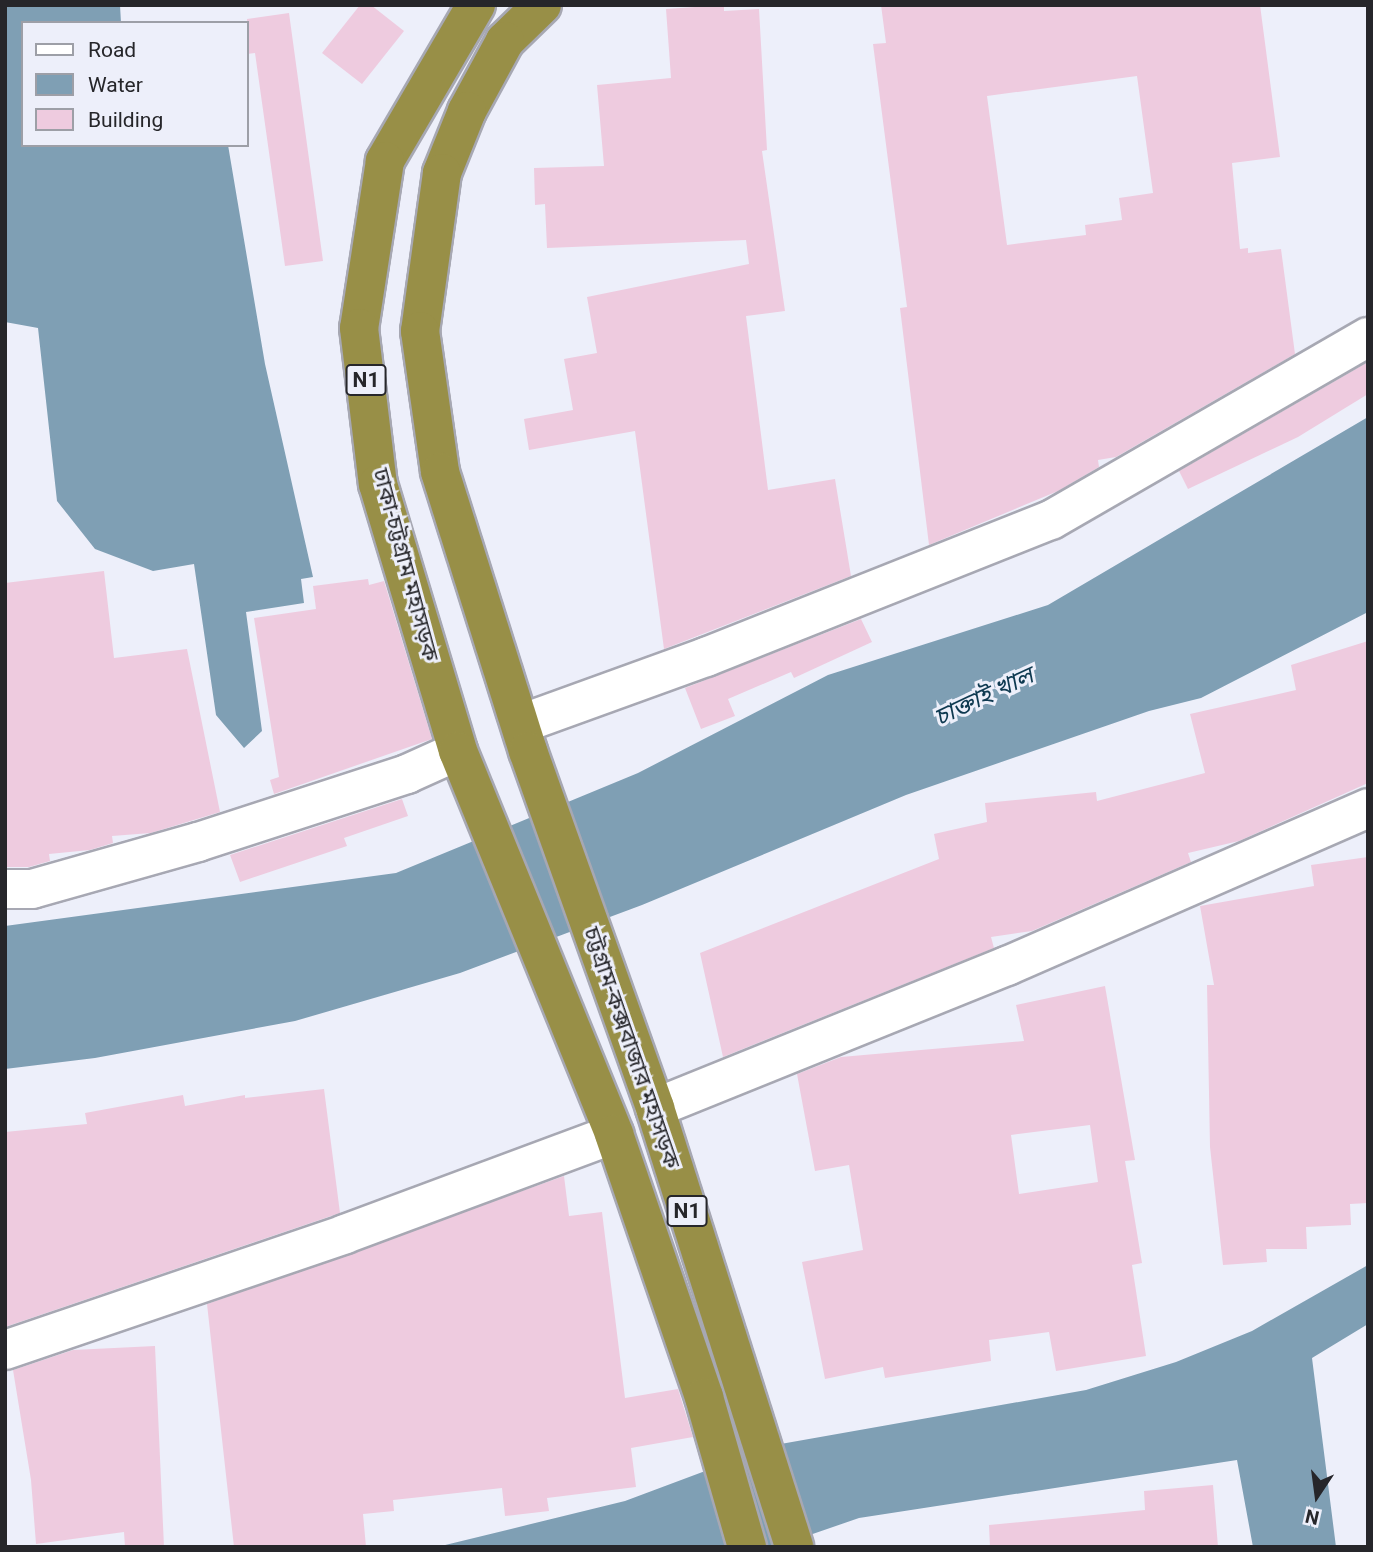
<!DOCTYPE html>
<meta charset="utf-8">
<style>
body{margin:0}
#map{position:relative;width:1373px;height:1552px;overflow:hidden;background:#edeffa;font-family:Roboto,"Noto Sans Bengali",sans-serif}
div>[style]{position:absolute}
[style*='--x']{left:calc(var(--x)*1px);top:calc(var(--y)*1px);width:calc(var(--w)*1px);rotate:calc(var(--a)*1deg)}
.water>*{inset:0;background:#7f9fb4}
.building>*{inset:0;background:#eecbdf}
.roads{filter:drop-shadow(2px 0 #a7a8b3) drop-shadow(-2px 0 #a7a8b3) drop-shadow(0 2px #a7a8b3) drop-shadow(0 -2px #a7a8b3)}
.street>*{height:38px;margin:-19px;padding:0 19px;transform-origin:19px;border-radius:19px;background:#fff}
.highway>*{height:38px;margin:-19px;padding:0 19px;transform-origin:19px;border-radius:19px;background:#988f47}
span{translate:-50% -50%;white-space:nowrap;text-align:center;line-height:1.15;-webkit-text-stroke:6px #edeffa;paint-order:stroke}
.shield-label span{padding:2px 5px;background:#edeffa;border:2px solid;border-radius:5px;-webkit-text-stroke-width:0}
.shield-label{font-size:21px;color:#26262a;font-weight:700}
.street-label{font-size:23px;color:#26262a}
.water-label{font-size:24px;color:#0e3950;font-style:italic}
.frame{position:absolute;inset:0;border:7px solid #26262a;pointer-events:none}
.legend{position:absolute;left:21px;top:21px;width:228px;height:126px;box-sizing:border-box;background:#edeffa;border:2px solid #9d9fa7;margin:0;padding:9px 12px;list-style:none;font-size:21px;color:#26262a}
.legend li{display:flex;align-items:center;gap:14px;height:35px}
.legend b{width:35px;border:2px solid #9d9fa7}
.north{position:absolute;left:1282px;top:1461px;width:70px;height:70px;-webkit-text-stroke:5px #edeffa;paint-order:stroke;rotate:193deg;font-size:19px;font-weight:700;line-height:28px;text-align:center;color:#26262a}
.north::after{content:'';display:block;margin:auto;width:24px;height:32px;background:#26262a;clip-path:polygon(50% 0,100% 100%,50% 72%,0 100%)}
</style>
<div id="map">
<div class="water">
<div style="clip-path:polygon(5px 5px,120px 5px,121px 23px,23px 23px,23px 145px,228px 145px,265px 364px,313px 577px,301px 579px,304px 603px,246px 612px,262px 731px,244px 748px,216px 715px,194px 564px,153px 571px,95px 549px,57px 501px,38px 328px,5px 322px)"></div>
<div style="clip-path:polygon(1368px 417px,1368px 612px,1201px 698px,1149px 711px,906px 795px,642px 905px,460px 973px,295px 1021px,95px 1058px,5px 1069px,5px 926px,396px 873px,638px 773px,828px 675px,1048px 605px)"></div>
<div style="clip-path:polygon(1368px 1265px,1368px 1324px,1312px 1358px,1336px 1547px,1253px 1547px,1237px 1460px,859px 1518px,775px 1547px,437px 1547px,625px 1501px,775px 1445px,1086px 1390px,1176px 1362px,1252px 1331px)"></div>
</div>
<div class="building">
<div style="clip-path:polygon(360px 5px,371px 5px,404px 31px,362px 84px,322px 53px)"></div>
<div style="clip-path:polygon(724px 5px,724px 11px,759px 9px,767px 150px,762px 151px,785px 311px,746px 316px,768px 490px,835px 479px,851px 576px,664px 649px,635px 431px,529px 450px,524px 419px,573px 410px,564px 359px,597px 353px,587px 297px,749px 264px,746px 240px,547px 248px,545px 204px,535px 205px,534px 168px,604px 166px,597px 85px,671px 78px,666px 9px)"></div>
<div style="clip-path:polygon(evenodd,881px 5px,1260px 5px,1280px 157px,1232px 163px,1240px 249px,1248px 248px,1248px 253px,1281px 249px,1295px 354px,1116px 457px,1098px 460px,1099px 467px,1058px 491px,929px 545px,900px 308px,907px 307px,873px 44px,886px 43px,881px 5px,1137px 76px,1153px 193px,1119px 198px,1122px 220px,1085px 225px,1086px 235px,1007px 245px,987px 96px,1137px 76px)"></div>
<div style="clip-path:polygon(289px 13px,323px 261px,285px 266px,255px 53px,247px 54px,247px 19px)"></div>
<div style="clip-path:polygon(1368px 362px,1368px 394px,1298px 437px,1188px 489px,1179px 471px)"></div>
<div style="clip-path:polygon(104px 571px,114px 658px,187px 649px,220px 812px,151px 833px,112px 836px,113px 843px,90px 850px,49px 854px,50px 861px,29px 867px,5px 867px,5px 583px)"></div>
<div style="clip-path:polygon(368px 579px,369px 585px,384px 581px,432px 739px,274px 794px,270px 780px,279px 777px,254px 618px,316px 609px,313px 586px)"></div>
<div style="clip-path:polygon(861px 619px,872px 642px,794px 678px,791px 672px,728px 699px,735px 716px,701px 729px,685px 688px)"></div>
<div style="clip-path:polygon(1368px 641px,1368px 783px,1239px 841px,1188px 853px,1191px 862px,1032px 931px,991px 937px,994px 948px,723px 1057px,700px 953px,939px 859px,934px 834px,987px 822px,985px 803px,1096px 792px,1097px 801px,1205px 773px,1190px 714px,1296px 690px,1291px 665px)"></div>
<div style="clip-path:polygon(402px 799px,408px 816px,344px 838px,347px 846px,240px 882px,230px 855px)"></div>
<div style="clip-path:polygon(1368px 857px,1368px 1203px,1350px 1204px,1351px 1225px,1306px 1227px,1307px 1249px,1266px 1249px,1267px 1262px,1223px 1265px,1210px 1147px,1207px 985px,1214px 985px,1200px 906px,1314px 886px,1311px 865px)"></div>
<div style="clip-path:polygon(evenodd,1105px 986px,1135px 1160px,1125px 1161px,1142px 1263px,1132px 1265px,1146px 1356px,1056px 1371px,1049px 1332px,989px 1340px,991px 1361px,885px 1378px,883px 1367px,825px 1379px,802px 1262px,863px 1250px,849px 1165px,815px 1171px,797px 1074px,841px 1057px,1024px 1041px,1016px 1005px,1105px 986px,1090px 1125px,1098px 1182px,1019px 1194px,1011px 1135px,1090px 1125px)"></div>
<div style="clip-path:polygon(324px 1089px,340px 1213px,5px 1327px,5px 1132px,87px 1124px,85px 1113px,183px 1095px,185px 1106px,245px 1095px,245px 1098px)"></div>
<div style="clip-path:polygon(564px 1176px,569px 1216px,602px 1212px,625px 1398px,678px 1389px,693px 1437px,631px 1448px,636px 1487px,547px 1498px,549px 1511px,505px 1516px,502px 1488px,421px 1497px,393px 1500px,394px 1511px,363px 1514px,366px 1547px,234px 1547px,207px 1304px)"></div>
<div style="clip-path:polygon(155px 1346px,164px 1547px,125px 1547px,124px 1532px,36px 1544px,31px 1480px,13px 1370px,73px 1350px)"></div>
<div style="clip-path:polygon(1213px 1485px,1218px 1547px,990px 1547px,989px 1525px,1145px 1510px,1144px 1491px)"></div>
</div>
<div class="roads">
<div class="street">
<div style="--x:521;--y:724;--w:197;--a:-19.9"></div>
<div style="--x:706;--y:657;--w:371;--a:-21.7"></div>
<div style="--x:1051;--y:520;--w:366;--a:-30"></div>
<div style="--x:5;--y:889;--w:27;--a:0"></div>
<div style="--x:32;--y:889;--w:173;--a:-15.8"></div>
<div style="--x:198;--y:842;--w:220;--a:-18"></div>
<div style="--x:407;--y:774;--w:56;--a:-24.3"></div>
<div style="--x:655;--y:1108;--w:380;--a:-22"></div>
<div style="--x:1007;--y:966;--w:394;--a:-23.6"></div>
<div style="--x:5;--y:1350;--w:359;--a:-18.8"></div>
<div style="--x:345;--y:1234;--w:287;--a:-20.4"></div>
</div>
<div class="highway">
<div style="--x:476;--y:5;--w:181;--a:120.3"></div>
<div style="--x:385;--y:161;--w:169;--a:98.8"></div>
<div style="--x:359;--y:328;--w:157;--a:83.1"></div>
<div style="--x:378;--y:484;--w:279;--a:73.3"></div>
<div style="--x:458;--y:751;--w:414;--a:67.8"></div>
<div style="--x:614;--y:1134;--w:278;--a:71.1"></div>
<div style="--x:704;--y:1397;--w:156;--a:74"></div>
<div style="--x:542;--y:5;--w:52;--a:135.8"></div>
<div style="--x:505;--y:41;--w:80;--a:118.5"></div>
<div style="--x:467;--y:111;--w:67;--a:112"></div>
<div style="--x:442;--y:173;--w:160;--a:97.9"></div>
<div style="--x:420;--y:331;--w:142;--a:81.9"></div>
<div style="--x:440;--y:472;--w:293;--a:72.5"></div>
<div style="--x:528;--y:751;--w:379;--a:70.4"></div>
<div style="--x:655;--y:1108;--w:460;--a:72.4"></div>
</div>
</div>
<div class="shield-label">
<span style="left:366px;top:380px">N1</span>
<span style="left:687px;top:1211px">N1</span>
</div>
<div class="street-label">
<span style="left:405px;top:565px;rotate:75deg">ঢাকা-চট্টগ্রাম মহাসড়ক</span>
<span style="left:631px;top:1048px;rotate:71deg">চট্টগ্রাম-কক্সবাজার মহাসড়ক</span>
</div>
<div class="water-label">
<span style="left:984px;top:697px;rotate:-25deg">চাক্তাই খাল</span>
</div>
<div class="frame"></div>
<ul class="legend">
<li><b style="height:9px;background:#fff"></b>Road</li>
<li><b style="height:19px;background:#7f9fb4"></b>Water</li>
<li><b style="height:19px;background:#eecbdf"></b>Building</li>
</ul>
<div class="north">N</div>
</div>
